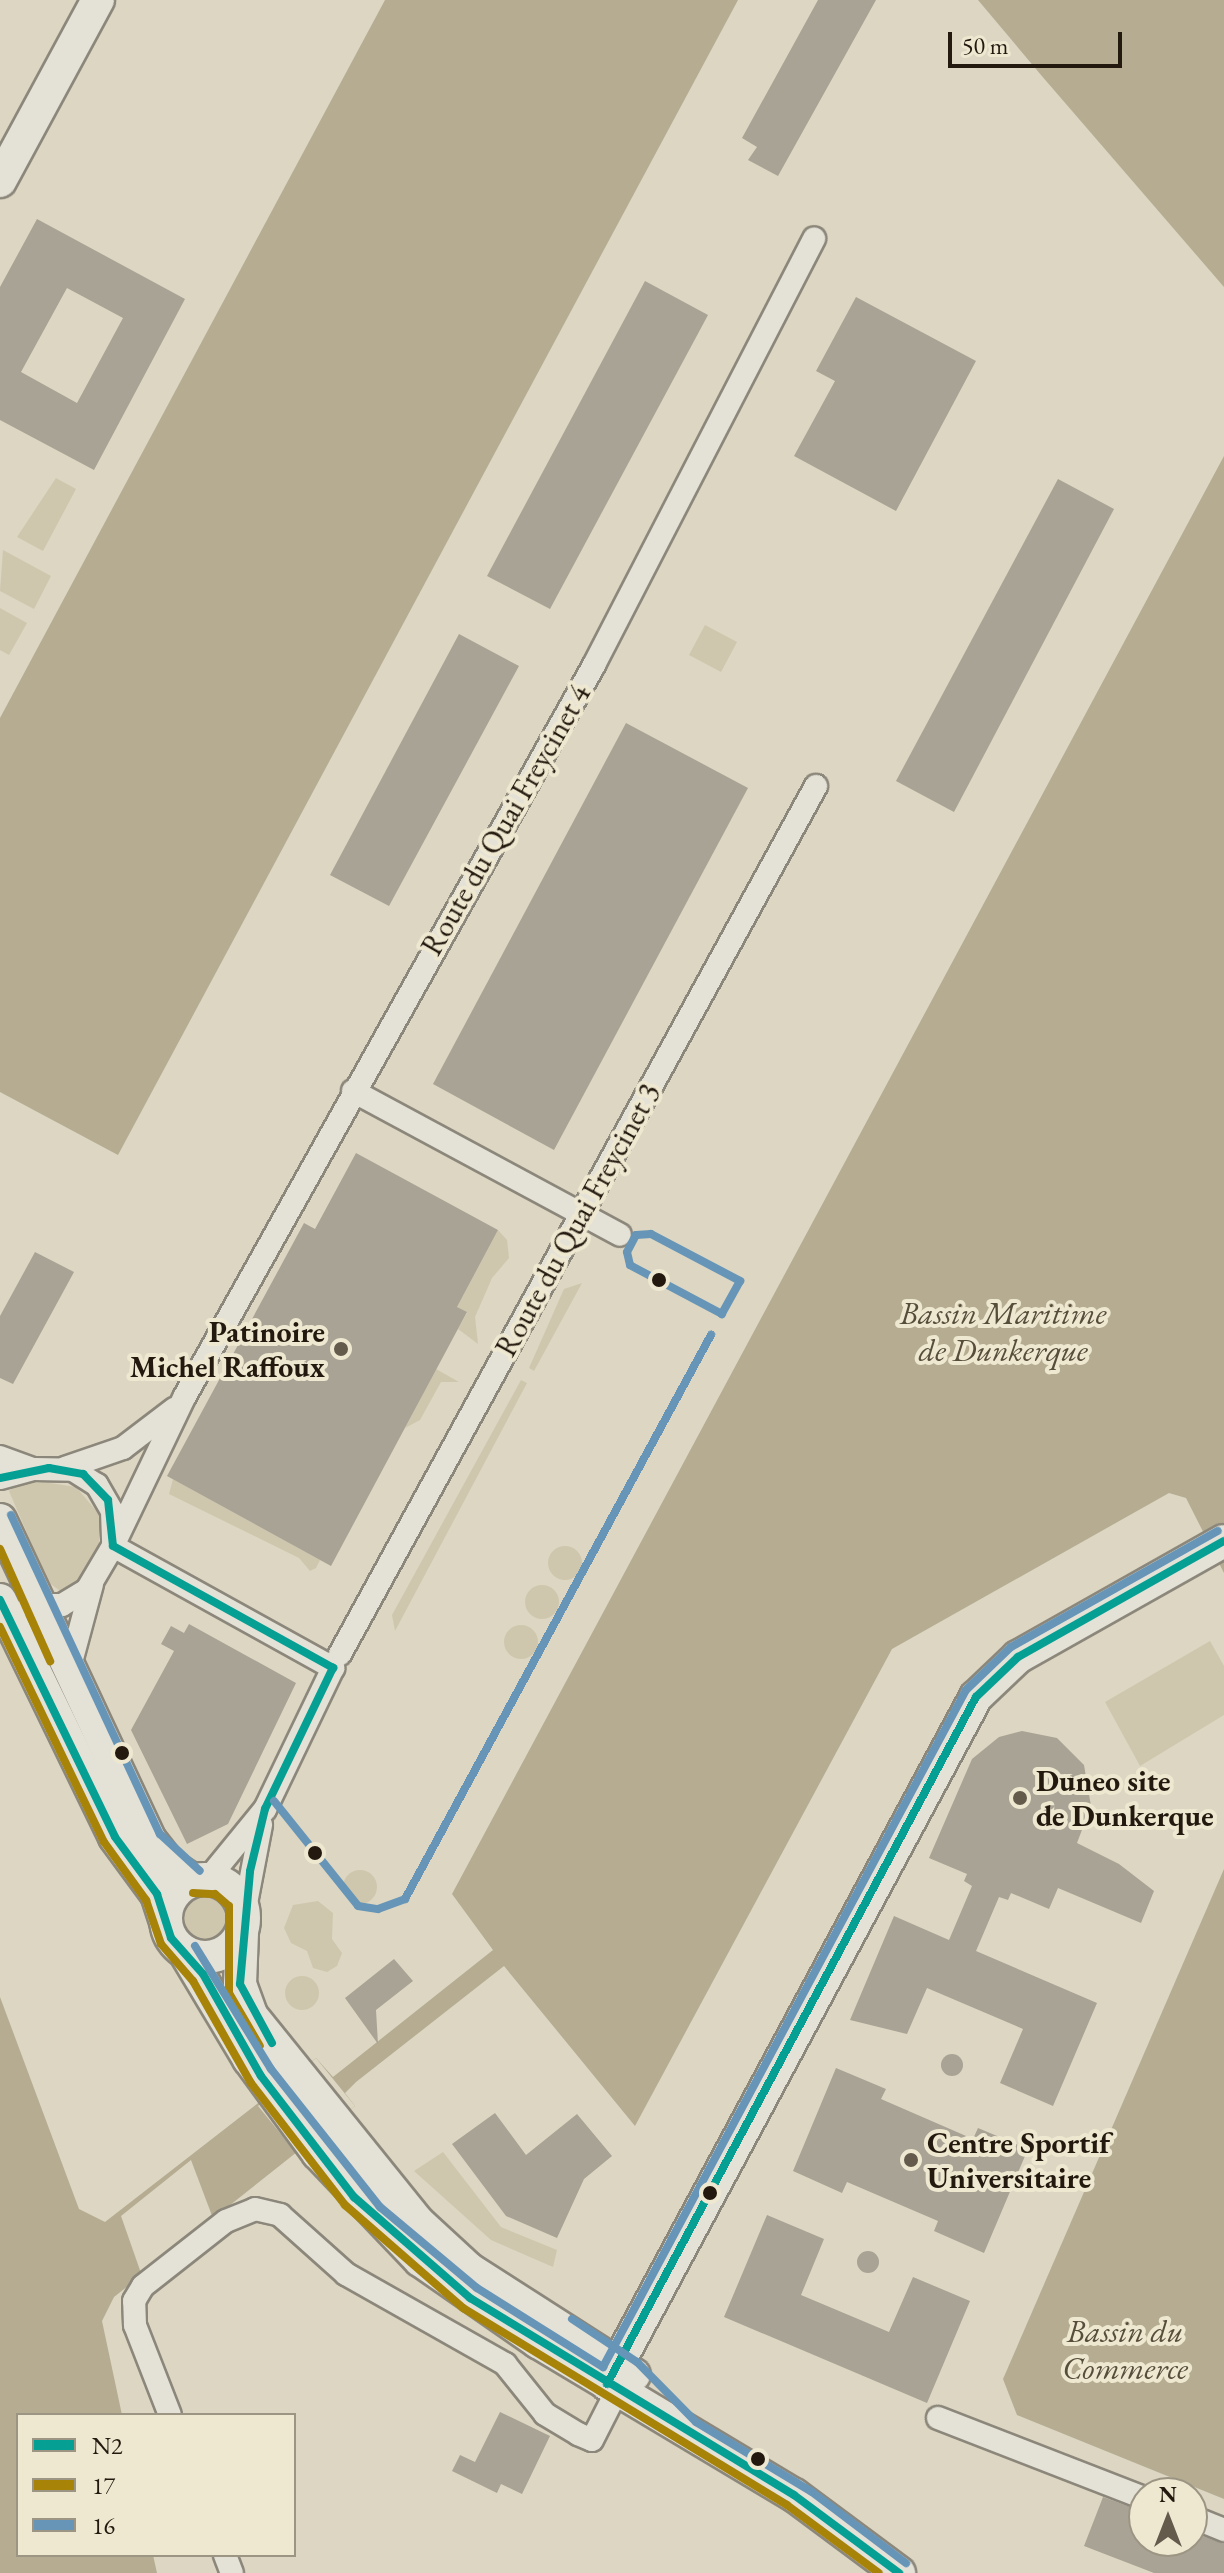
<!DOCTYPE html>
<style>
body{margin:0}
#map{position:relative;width:1224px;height:2573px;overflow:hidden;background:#dcd6c2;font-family:"EB Garamond",serif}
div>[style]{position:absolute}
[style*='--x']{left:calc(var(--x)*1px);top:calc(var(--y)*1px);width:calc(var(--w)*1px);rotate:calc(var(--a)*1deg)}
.green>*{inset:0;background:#cfc7ad}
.round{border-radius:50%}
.water>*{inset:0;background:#b5ac92}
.pier>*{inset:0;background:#dcd6c2}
.building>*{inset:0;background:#a8a395}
.roads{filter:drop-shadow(2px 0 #8c877b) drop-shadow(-2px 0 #8c877b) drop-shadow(0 2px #8c877b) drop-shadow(0 -2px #8c877b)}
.street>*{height:22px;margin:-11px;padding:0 11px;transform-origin:11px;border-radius:11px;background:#e4e1d7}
.secondary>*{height:32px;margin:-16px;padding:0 16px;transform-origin:16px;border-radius:16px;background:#e4e1d7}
.secondary>.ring{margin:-16px;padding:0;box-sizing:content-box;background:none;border:32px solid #e4e1d7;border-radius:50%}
.bus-1>*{height:8px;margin:-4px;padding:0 4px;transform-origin:4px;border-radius:4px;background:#05a093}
.bus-2>*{height:8px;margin:-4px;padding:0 4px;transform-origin:4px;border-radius:4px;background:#a78308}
.bus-3>*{height:8px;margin:-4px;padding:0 4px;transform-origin:4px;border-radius:4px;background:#6695b7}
.dots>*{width:22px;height:22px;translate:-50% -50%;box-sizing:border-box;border:4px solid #efe8d1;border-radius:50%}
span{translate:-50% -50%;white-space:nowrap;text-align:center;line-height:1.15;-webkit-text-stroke:8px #efe8d1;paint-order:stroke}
.street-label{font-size:30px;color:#23190e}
.poi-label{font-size:30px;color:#23190e;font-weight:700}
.right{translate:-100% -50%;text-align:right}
.left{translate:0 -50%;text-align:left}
.water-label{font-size:32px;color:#574d3b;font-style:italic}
.legend{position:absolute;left:16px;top:2413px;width:280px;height:144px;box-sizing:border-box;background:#efe8d1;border:2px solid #9d9583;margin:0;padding:10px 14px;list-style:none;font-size:24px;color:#23190e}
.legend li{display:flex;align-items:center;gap:16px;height:40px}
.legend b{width:40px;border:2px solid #9d9583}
.north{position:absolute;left:1128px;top:2477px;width:80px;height:80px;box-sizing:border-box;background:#efe8d1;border:2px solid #9d9583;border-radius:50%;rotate:0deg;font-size:22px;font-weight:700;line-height:32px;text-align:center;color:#23190e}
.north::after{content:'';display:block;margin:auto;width:28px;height:36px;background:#645b4d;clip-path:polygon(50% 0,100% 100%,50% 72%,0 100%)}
.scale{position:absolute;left:948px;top:32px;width:174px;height:36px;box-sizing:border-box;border:4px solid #23190e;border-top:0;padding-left:10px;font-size:24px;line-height:28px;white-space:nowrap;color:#23190e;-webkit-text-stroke:6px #efe8d1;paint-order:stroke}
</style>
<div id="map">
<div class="green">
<div style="clip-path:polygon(56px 478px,76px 489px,43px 551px,17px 537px)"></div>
<div style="clip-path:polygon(3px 550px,51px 576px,34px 609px,0 591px)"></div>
<div style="clip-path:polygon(0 608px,27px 623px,9px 655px,0 650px)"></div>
<div style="clip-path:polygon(705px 625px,737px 642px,721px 672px,689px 655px)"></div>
<div style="clip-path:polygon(498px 1230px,507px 1240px,509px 1258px,492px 1278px,475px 1317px,478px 1344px,458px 1329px,467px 1313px,457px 1307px)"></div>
<div style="clip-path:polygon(582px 1283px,534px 1371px,529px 1368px,564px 1289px)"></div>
<div style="clip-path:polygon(436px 1369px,459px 1382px,441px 1382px,420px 1420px,405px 1428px)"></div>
<div style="clip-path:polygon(521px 1380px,527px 1383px,395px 1631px,392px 1615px)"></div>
<div style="clip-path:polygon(23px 1479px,76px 1487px,99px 1514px,99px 1550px,80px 1584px,63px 1593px,48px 1582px,9px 1491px)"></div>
<div style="clip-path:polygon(173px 1479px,320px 1560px,316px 1568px,310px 1571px,299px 1558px,169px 1494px)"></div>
<div class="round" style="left:548px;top:1546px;width:34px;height:34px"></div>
<div class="round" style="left:525px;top:1585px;width:34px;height:34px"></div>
<div class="round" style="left:504px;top:1625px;width:34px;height:34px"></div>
<div style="clip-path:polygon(1210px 1641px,1224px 1666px,1224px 1715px,1140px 1766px,1105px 1702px)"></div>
<div class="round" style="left:343px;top:1870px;width:34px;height:34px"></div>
<div class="round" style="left:183px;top:1896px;width:44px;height:44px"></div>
<div style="clip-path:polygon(318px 1901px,333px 1913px,332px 1939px,342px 1953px,337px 1966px,327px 1972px,313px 1968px,307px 1951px,291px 1943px,284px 1928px,293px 1905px)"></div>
<div class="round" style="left:285px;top:1976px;width:34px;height:34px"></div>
<div style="clip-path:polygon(443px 2152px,501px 2227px,557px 2250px,553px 2267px,491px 2240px,414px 2171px)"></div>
</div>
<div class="water">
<div style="clip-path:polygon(385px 0,738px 0,118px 1155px,0 1092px,0 718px)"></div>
<div style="clip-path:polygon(978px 0,1224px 0,1224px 287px,1041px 75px)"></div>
<div style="clip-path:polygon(1224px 456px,1224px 1573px,1186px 1498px,1169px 1493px,892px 1649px,635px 2126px,504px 1966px,356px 2082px,345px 2093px,355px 2106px,114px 2297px,102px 2321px,122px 2415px,18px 2415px,18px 2555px,153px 2555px,157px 2573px,0 2573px,0 1997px,79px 2209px,105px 2222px,316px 2058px,333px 2077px,493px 1950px,452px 1894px)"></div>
<div style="clip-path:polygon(1224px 1869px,1224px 2499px,1017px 2415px,1003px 2379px)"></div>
</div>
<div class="pier">
<div style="clip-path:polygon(316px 2058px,355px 2106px,297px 2154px,258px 2106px)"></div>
<div style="clip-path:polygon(191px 2160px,214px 2221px,142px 2276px,121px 2216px)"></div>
</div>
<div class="building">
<div style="clip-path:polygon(818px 0,876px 0,778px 176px,748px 160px,757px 147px,742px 138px)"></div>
<div style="clip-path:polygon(evenodd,37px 219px,185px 299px,94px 470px,0 420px,0 287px,37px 219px,67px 288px,123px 318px,77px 403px,21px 372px,67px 288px)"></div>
<div style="clip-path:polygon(645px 281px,708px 315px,550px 609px,487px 576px)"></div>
<div style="clip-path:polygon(856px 297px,976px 361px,896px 511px,794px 456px,835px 381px,816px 371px)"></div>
<div style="clip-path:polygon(1058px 479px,1114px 509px,954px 812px,896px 781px)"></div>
<div style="clip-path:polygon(459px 634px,519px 666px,389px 906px,330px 875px)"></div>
<div style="clip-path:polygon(626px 723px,748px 788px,554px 1150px,433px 1084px)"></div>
<div style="clip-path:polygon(356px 1153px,498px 1230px,457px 1307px,467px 1312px,331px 1566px,167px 1476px,304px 1223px,315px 1229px)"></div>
<div style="clip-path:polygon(35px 1252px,74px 1272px,13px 1384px,0 1378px,0 1316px)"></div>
<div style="clip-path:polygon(189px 1624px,296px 1683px,228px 1824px,187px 1844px,131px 1730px,174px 1651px,161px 1644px,171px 1626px,184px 1633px)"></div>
<div style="clip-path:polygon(1022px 1731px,1057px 1738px,1084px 1765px,1091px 1806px,1077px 1843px,1119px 1864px,1154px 1891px,1141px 1923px,1058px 1888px,1049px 1909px,1011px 1893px,1008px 1900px,999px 1897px,976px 1951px,1097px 2003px,1053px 2106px,1000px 2083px,1023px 2029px,927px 1988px,907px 2034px,850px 2020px,894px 1916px,949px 1940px,972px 1886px,964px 1881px,967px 1874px,929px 1858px,972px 1759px,999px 1737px)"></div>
<div style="clip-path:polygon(394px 1959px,413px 1981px,376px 2010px,378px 2044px,345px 1998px)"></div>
<div class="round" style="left:941px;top:2054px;width:22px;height:22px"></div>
<div style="clip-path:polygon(836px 2068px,886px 2089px,881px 2099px,973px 2139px,978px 2128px,1028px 2149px,984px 2253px,934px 2231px,938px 2221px,847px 2182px,842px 2193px,793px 2171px)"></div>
<div style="clip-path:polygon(495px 2113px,526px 2155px,577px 2114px,612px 2156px,584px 2179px,557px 2238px,506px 2216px,452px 2144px)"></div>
<div style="clip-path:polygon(767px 2215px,824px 2239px,801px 2295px,889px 2332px,913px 2277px,970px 2301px,927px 2403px,724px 2317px)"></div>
<div class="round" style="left:857px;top:2251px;width:22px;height:22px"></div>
<div style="clip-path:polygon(500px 2412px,550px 2436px,522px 2494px,501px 2484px,497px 2493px,452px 2471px,460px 2455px,475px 2462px)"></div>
<div style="clip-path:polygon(1103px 2497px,1144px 2512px,1144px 2541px,1192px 2541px,1192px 2532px,1224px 2544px,1224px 2573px,1154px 2573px,1084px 2546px)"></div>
</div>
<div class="roads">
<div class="street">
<div style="--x:353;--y:1091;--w:303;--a:28.3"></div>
<div style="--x:0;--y:1457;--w:35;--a:20"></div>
<div style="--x:65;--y:1468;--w:61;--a:-19"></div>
<div style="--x:123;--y:1448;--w:64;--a:-37.4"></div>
<div style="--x:0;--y:1478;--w:35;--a:-15"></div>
<div style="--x:34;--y:1469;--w:39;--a:1"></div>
<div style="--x:73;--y:1470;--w:28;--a:32"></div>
<div style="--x:97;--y:1485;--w:30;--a:60"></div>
<div style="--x:112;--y:1511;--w:35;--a:88"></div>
<div style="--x:113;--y:1546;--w:51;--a:120.6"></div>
<div style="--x:87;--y:1590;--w:29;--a:149"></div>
<div style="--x:62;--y:1605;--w:33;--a:180"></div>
<div style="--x:113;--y:1546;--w:166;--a:-64.4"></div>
<div style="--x:185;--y:1396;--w:838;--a:-60.77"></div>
<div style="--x:594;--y:665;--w:480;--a:-62.7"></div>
<div style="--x:113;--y:1546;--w:252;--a:29"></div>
<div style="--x:333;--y:1668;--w:157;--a:115.7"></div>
<div style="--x:265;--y:1809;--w:90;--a:129.2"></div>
<div style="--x:340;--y:1654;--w:990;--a:-61.26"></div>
<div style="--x:69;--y:1670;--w:89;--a:-75"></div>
<div style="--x:244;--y:1914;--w:91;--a:-79.2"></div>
<div style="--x:170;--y:2415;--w:97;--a:-111.3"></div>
<div style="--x:135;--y:2325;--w:24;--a:-92"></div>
<div style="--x:134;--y:2301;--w:17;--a:-59"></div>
<div style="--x:143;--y:2286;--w:105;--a:-38.1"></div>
<div style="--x:226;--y:2221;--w:31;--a:-22"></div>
<div style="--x:255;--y:2209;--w:26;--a:13"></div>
<div style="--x:280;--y:2215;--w:89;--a:41.8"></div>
<div style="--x:346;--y:2274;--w:183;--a:29.5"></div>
<div style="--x:505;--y:2364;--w:64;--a:51.3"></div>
<div style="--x:545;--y:2414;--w:39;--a:31"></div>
<div style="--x:578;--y:2434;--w:15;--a:23"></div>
<div style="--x:592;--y:2440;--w:71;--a:-63.1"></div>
<div style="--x:938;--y:2418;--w:221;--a:21.2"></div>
<div style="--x:1192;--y:2517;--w:35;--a:22"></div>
<div style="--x:225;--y:2555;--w:19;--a:69"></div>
</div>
<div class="secondary">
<div style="--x:0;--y:181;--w:206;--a:-61.6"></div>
<div style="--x:0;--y:1520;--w:353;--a:64.9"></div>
<div style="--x:150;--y:1840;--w:33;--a:52"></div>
<div style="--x:170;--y:1866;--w:27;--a:33"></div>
<div style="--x:0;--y:1600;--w:263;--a:64.1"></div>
<div style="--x:115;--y:1837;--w:71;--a:53.6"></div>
<div style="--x:157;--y:1894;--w:29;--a:72"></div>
<div class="ring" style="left:166px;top:1879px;width:46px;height:46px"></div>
<div style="--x:242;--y:1933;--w:51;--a:92.2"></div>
<div style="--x:240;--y:1984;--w:33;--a:70"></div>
<div style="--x:251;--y:2015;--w:265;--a:51.1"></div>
<div style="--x:417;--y:2221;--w:71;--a:42.7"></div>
<div style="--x:469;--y:2269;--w:196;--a:32.7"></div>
<div style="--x:185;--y:1952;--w:125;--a:59.1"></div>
<div style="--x:249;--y:2059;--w:117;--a:53.7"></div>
<div style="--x:318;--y:2153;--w:148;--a:46.4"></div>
<div style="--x:420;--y:2260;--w:144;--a:34.8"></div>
<div style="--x:538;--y:2342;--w:298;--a:30.9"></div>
<div style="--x:794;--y:2495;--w:131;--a:36.6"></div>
<div style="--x:607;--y:2384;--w:780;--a:-61.76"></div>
<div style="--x:976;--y:1697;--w:58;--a:-43.6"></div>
<div style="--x:1018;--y:1657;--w:236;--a:-29.4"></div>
</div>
</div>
<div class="bus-1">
<div style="--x:0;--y:1478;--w:50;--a:-11.5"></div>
<div style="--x:49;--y:1468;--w:35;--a:10"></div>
<div style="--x:83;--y:1474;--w:36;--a:46"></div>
<div style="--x:108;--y:1500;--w:46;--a:83.8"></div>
<div style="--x:113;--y:1546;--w:252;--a:29"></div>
<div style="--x:0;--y:1600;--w:263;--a:64.1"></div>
<div style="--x:115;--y:1837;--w:71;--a:53.6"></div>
<div style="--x:157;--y:1894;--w:46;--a:72.3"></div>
<div style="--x:171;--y:1938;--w:48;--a:48.4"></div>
<div style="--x:203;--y:1974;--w:117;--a:60.4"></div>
<div style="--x:261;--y:2076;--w:153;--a:52.5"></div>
<div style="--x:354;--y:2197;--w:154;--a:41"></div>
<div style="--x:470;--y:2298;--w:379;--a:31.3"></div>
<div style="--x:794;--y:2495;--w:131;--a:36.6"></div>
<div style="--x:272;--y:2043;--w:67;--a:-118.5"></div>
<div style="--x:240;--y:1984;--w:113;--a:-84.9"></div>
<div style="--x:250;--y:1871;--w:64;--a:-76.4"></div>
<div style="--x:265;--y:1809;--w:157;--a:-64.3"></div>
<div style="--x:607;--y:2384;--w:780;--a:-61.76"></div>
<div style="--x:976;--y:1697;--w:58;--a:-43.6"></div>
<div style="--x:1018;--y:1657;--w:236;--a:-29.4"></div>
</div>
<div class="bus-2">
<div style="--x:0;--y:1549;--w:123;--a:65.9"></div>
<div style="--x:0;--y:1627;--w:239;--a:64.2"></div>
<div style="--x:104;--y:1842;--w:72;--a:54.1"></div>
<div style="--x:146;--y:1900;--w:46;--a:71.2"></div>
<div style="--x:161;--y:1944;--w:49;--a:49.1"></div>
<div style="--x:193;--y:1981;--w:117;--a:60.4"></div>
<div style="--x:251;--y:2083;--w:154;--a:52.4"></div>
<div style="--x:345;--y:2205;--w:157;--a:41.1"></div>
<div style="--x:463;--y:2308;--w:379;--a:31.3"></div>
<div style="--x:787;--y:2505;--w:114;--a:36.5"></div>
<div style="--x:193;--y:1893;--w:22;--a:3"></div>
<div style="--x:215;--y:1894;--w:18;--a:41"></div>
<div style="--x:229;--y:1906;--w:87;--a:90"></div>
<div style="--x:229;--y:1993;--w:61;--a:59.7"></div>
</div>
<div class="bus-3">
<div style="--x:651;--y:1234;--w:101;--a:27.8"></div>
<div style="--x:740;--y:1281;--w:38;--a:119"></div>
<div style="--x:722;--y:1314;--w:104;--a:-152"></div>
<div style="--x:630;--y:1265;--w:13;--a:-103"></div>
<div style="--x:627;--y:1252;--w:19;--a:-62"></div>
<div style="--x:636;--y:1235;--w:15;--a:-4"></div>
<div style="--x:11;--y:1515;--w:352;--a:65"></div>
<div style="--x:160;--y:1834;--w:54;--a:42.8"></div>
<div style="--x:274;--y:1801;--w:134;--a:51.3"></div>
<div style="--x:358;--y:1906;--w:20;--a:9"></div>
<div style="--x:378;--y:1909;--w:29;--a:-20"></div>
<div style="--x:405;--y:1899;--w:642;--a:-61.52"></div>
<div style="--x:195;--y:1946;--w:145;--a:58.3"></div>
<div style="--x:271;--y:2069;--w:176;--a:51.7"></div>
<div style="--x:380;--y:2207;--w:126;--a:39.9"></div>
<div style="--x:477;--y:2288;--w:149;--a:32.1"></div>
<div style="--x:603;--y:2367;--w:768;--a:-61.8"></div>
<div style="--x:966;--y:1690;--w:62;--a:-43.7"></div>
<div style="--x:1011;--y:1647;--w:237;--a:-29.3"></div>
<div style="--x:572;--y:2319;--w:78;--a:33.5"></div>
<div style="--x:637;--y:2362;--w:84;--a:45.5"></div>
<div style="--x:696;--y:2422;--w:135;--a:31.1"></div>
<div style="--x:812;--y:2492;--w:118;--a:37.1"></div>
</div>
<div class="dots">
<div style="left:659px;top:1280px;background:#23190e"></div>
<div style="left:341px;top:1349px;background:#645b4d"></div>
<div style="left:122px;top:1753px;background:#23190e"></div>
<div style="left:1020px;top:1798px;background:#645b4d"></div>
<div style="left:315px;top:1853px;background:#23190e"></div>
<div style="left:911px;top:2160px;background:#645b4d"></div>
<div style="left:710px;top:2193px;background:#23190e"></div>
<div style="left:758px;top:2459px;background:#23190e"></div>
</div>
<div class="street-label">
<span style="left:506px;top:820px;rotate:-60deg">Route du Quai Freycinet 4</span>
<span style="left:578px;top:1220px;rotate:-61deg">Route du Quai Freycinet 3</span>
</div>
<div class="poi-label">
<span class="right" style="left:325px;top:1349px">Patinoire<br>Michel Raffoux</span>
<span class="left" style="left:1036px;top:1798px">Duneo site<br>de Dunkerque</span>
<span class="left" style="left:927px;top:2160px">Centre Sportif<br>Universitaire</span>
</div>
<div class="water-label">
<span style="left:1003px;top:1332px">Bassin Maritime<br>de Dunkerque</span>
<span style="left:1125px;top:2350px">Bassin du<br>Commerce</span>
</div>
<ul class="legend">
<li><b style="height:10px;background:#05a093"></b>N2</li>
<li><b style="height:10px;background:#a78308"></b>17</li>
<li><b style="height:10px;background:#6695b7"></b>16</li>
</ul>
<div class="north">N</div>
<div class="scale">50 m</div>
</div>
